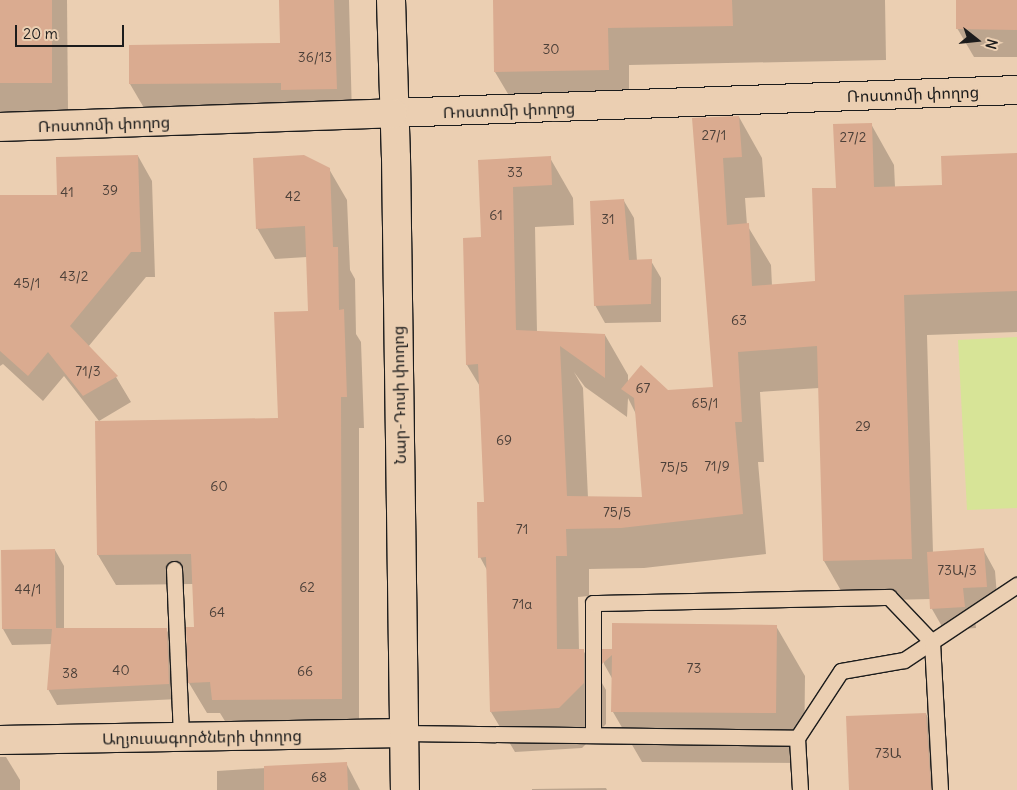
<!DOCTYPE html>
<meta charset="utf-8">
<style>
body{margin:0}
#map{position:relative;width:1017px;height:790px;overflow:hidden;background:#ebcfb2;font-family:Delius,"Noto Sans Armenian",sans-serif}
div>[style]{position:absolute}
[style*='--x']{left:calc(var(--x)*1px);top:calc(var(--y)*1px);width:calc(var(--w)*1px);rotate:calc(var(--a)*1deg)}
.green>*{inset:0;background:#d7e497}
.shadow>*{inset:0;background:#0003}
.building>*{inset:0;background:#daab90}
.roads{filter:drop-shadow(1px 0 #1c1c1c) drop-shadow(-1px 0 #1c1c1c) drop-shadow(0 1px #1c1c1c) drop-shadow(0 -1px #1c1c1c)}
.lane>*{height:15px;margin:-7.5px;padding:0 7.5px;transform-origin:7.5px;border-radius:7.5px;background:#ebcfb2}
.street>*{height:28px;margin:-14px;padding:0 14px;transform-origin:14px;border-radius:14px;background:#ebcfb2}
.secondary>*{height:28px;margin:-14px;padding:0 14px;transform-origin:14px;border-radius:14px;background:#ebcfb2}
span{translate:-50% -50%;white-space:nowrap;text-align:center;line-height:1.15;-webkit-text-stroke:4.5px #ebcfb2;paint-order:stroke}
.number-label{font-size:14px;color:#4c4039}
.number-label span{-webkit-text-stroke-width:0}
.street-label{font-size:16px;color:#1c1c1c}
.north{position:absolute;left:952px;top:15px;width:50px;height:50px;-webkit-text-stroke:4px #ebcfb2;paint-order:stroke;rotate:106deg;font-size:14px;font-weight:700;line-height:20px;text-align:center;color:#1c1c1c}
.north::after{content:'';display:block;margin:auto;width:18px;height:22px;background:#1c1c1c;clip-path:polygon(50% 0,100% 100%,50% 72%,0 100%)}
.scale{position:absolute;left:15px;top:25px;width:109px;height:22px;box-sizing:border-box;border:2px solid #1c1c1c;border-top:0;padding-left:6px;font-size:15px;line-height:18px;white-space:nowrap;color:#1c1c1c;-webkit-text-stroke:4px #ebcfb2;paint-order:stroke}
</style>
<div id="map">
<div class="green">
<div style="clip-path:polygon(1017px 337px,1017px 508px,967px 510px,958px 340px)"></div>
</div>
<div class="shadow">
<div style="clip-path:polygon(0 0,67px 0,68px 111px,0 112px)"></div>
<div style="clip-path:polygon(280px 0,349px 0,352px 117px,147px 113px,130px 84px,281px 45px)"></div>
<div style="clip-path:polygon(494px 0,885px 0,886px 60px,629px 65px,629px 106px,517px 109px,495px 72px)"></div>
<div style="clip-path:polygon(958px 0,1017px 0,1017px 57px,974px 57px,957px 28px)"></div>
<div style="clip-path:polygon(evenodd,739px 117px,762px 158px,765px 197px,745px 198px,747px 225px,771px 265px,772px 286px,816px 282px,837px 189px,871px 124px,894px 165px,895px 187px,944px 186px,1017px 155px,1017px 332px,927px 335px,933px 553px,983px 549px,995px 571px,998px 608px,974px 609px,976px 628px,944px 630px,932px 609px,931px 599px,847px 601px,824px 561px,819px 388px,760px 392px,764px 462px,758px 462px,766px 554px,644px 568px,589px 569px,589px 596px,578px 597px,579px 650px,583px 650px,606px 690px,606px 724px,582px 748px,515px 752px,491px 712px,487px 570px,480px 557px,485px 503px,481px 388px,467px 365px,464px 239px,482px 238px,479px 161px,550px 158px,573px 198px,574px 225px,535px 227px,537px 332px,605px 335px,628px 375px,628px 383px,668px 391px,714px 389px,693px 119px,739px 117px,574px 372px,585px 387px,627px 417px,628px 398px,636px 414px,644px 498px,588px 498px,583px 388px,574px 372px)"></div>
<div style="clip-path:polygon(138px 156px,152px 181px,155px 277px,146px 277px,88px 347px,116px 377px,131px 402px,99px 421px,64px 376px,43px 401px,3px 364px,0 366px,0 197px,58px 196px)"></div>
<div style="clip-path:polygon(329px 169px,347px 200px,350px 270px,355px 279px,356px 334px,361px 342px,364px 428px,359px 428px,359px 729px,231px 731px,220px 713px,207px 713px,189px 683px,195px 629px,193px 584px,116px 585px,98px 555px,279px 420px,309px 312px,307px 257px,275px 259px,257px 228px)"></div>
<div style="clip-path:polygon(624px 201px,634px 218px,637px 261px,651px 261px,661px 278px,661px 322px,605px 323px,595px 305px)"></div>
<div style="clip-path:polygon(55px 550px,64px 566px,64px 630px,166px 629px,175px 645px,178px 699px,57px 705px,48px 689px,52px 644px,12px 645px,3px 629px,2px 551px)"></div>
<div style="clip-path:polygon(776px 626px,805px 676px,804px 763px,642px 762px,613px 712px,613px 680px,604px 664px,604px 650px)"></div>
<div style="clip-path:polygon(926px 714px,943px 744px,945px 790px,850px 790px)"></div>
<div style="clip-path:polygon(0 757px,6px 757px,20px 780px,20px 790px,0 790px)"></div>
<div style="clip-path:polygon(346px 763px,360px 790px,217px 790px,217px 771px)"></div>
<div style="clip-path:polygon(606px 788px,607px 790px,532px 790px,532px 789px)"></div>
</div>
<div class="building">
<div style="clip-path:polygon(0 0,52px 0,52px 83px,0 83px)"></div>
<div style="clip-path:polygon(279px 0,334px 0,337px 89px,281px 90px,281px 83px,129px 84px,129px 45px,280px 43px)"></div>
<div style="clip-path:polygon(493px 0,732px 0,733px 26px,608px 28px,609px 70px,494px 72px)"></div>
<div style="clip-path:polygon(956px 0,1017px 0,1017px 30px,956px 29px)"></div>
<div style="clip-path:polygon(739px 116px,742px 157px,723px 158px,727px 225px,749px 223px,752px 286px,815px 281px,812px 188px,836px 188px,833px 124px,872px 123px,874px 187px,942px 185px,941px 156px,1017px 153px,1017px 291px,904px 295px,912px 559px,823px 561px,817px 346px,738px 352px,742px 422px,735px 422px,743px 514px,621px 528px,566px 529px,567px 556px,556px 556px,557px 649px,584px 649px,584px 683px,559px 708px,490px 712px,486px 557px,478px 558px,477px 502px,484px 502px,478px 364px,466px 365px,463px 238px,481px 237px,478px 160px,551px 156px,552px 185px,513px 187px,516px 330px,605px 334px,605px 378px,560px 346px,567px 496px,642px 497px,634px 398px,621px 389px,641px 365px,668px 390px,713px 387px,692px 118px)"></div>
<div style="clip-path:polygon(138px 155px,141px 252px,131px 252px,70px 326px,118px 376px,83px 396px,48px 352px,28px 376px,0 351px,0 195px,57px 195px,56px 157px)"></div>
<div style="clip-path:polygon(304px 155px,330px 168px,333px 247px,338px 247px,339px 310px,344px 309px,347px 397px,341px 397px,342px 699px,212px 700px,210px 682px,188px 683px,186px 627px,194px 627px,191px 554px,97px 555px,95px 421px,278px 418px,274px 312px,308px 311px,305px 226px,256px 229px,253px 158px)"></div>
<div style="clip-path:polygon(624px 199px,629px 260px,652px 259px,651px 304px,594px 306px,590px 201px)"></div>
<div style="clip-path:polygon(984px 548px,987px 587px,963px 588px,965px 607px,930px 609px,927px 552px)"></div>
<div style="clip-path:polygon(55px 549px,56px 628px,167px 628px,169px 684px,47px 690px,52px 629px,2px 629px,1px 550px)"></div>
<div style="clip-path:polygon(612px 623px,777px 625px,776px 713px,611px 712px,612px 655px,602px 664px,602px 649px,612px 649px)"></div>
<div style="clip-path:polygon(926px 713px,931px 790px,849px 790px,846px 716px)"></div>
<div style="clip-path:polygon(347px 762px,348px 790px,264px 790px,264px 766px)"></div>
</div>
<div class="roads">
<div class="lane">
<div style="--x:174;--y:569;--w:169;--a:87.6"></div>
<div style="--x:404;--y:733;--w:393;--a:0.7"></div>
<div style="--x:797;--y:738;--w:80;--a:-56.7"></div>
<div style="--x:841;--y:671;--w:64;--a:-9.9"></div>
<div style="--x:904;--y:660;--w:136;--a:-33.6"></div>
<div style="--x:593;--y:735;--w:132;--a:-90"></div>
<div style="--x:593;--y:603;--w:296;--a:-1.2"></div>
<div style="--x:889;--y:597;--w:62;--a:46.3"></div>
<div style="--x:932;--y:642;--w:148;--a:86.9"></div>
<div style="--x:797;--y:738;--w:52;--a:86.7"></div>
</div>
<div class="street">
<div style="--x:393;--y:113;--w:624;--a:-2.11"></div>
<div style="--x:0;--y:740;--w:404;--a:-1"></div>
</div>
<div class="secondary">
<div style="--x:391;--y:0;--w:157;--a:88.2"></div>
<div style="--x:396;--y:157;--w:633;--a:89.19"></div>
<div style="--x:0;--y:127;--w:393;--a:-2"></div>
</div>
</div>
<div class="number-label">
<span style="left:551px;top:49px">30</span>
<span style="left:315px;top:57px">36/13</span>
<span style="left:714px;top:135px">27/1</span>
<span style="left:853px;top:137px">27/2</span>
<span style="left:515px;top:172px">33</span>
<span style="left:110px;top:190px">39</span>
<span style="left:67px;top:192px">41</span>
<span style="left:293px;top:196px">42</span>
<span style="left:496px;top:215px">61</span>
<span style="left:608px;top:219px">31</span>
<span style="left:74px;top:276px">43/2</span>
<span style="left:27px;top:283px">45/1</span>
<span style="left:739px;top:320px">63</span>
<span style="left:88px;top:371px">71/3</span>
<span style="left:643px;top:388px">67</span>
<span style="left:705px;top:403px">65/1</span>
<span style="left:863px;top:426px">29</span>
<span style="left:504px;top:440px">69</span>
<span style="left:717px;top:466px">71/9</span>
<span style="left:674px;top:467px">75/5</span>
<span style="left:219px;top:486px">60</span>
<span style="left:617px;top:512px">75/5</span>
<span style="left:522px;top:529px">71</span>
<span style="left:957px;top:570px">73Ա/3</span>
<span style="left:307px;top:587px">62</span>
<span style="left:28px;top:589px">44/1</span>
<span style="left:522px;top:604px">71a</span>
<span style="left:217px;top:612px">64</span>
<span style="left:694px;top:668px">73</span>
<span style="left:121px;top:670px">40</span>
<span style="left:305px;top:671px">66</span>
<span style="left:70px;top:673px">38</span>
<span style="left:888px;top:753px">73Ա</span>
<span style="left:319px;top:777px">68</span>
</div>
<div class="street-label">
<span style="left:913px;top:94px;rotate:-2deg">Ռոստոմի փողոց</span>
<span style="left:509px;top:110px;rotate:-2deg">Ռոստոմի փողոց</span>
<span style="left:104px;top:124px;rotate:-2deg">Ռոստոմի փողոց</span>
<span style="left:399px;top:395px;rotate:-91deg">Նար-Դոսի փողոց</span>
<span style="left:202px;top:737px;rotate:-1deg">Աղյուսագործների փողոց</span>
</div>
<div class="north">N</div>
<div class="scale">20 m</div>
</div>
